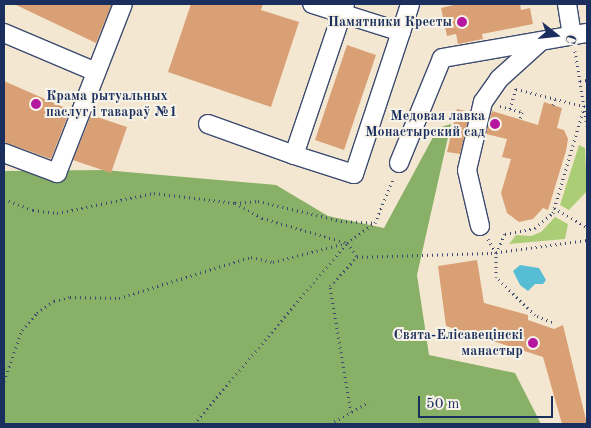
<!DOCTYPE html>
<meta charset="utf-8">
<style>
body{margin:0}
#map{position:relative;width:591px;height:428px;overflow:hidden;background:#f4e7d1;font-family:"Old Standard TT",serif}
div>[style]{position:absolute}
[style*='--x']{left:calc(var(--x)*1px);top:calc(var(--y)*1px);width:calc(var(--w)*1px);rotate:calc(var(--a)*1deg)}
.green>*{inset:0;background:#abcd75}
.forest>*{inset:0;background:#88b066}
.water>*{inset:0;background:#57bdd5}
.building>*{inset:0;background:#d9a075}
.path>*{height:3px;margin-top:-1.5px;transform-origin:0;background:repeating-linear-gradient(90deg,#3c4b6f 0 1px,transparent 0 5px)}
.roads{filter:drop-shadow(1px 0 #3c4b6f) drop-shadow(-1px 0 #3c4b6f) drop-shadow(0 1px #3c4b6f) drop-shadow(0 -1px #3c4b6f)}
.minor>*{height:18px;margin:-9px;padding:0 9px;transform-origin:9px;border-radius:9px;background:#fff}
.dots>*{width:14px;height:14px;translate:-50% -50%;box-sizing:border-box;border:2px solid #f7f3e8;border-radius:50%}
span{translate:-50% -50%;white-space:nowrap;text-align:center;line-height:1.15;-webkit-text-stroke:4px #f7f3e8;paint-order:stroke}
.poi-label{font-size:14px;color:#1b2f5e;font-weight:700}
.right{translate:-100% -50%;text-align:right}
.left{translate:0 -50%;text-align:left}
.frame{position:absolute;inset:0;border:5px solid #1b2f5e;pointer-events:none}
.north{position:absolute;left:531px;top:10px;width:50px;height:50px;-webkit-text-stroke:4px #f7f3e8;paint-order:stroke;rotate:106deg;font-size:14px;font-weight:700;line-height:20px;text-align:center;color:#1b2f5e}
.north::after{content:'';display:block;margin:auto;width:18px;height:22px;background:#1b2f5e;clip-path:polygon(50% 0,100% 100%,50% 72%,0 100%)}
.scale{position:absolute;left:418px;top:396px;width:135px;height:22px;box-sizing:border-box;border:2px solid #1b2f5e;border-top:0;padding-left:6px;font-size:15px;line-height:18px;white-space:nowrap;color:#1b2f5e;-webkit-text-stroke:4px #f7f3e8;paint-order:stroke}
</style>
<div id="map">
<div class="green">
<div style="clip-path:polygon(579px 145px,585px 148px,587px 191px,569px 210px,560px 205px)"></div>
<div style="clip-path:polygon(555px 217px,568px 224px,565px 239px,509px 244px,516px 235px,531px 236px,541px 232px)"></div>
</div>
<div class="forest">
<div style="clip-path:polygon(451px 124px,417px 275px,429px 355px,515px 373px,541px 424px,4px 424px,4px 171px,104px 170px,276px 185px,328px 216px,384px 228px,438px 128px)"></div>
</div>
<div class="water">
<div style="clip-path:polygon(520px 265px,539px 268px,546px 280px,543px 284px,535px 284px,528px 291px,520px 285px,513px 271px)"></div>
</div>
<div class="building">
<div style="clip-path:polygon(14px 4px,112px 4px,96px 43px)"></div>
<div style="clip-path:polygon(191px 4px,263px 4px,261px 10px,299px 22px,271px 107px,168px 72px)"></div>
<div style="clip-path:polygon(458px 4px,520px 4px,521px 10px,530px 8px,533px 24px,482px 34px,483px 39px,458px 44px,456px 34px,447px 36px,441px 8px)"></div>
<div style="clip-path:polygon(347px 45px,376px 55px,344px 150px,315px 140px)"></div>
<div style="clip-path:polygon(4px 81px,70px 110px,51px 159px,4px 142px)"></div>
<div style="clip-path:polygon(544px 102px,562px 108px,557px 128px,564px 130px,568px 139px,566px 151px,548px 210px,543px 208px,533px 219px,519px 222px,507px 213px,501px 193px,511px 159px,502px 157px,507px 139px,486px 134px,492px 111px,538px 125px)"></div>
<div style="clip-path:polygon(457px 109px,470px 112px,460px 154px,447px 152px)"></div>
<div style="clip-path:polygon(91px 115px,127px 127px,111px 173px,73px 160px)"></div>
<div style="clip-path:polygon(477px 260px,484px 303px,528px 315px,528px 320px,554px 329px,563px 325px,587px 424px,562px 424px,543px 357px,446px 326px,438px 266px)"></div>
</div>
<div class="path">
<div style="--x:575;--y:51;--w:76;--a:80.9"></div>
<div style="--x:580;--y:81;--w:7;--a:-8"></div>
<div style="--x:516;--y:89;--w:73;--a:14.2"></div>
<div style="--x:553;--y:105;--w:6;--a:-72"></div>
<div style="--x:500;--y:106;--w:23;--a:15"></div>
<div style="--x:522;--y:112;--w:7;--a:106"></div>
<div style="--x:510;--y:109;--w:22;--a:-74"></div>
<div style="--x:4;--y:199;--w:31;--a:21"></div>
<div style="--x:33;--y:210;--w:24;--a:7"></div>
<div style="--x:57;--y:213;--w:99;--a:-11.7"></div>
<div style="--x:154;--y:193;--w:82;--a:7"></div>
<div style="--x:235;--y:203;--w:31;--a:29"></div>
<div style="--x:262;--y:218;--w:89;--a:16.4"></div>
<div style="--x:347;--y:243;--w:17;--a:54"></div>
<div style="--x:357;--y:257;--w:134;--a:-1.7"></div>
<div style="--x:491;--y:253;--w:97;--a:-7.7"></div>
<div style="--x:235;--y:203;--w:23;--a:-5"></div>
<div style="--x:258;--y:201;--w:85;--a:13.5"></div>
<div style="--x:341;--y:221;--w:33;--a:3"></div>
<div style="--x:554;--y:208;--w:38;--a:30"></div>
<div style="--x:488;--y:239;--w:16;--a:60"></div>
<div style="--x:552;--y:322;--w:18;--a:-158"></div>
<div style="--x:535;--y:315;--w:54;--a:-135.7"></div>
<div style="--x:496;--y:277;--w:24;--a:-90"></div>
<div style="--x:496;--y:253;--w:21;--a:-65"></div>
<div style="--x:505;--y:234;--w:31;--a:-11"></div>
<div style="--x:535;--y:228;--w:23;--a:-40"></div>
<div style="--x:553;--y:213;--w:109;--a:-73.6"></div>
<div style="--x:4;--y:381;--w:54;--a:-70.6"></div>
<div style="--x:22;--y:330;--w:23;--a:-49"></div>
<div style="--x:37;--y:313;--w:21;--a:-35"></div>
<div style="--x:54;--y:301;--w:16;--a:-14"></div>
<div style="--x:70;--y:297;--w:49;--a:1.2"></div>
<div style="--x:119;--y:298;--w:138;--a:-17.3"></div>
<div style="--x:251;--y:257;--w:23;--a:13"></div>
<div style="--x:273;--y:262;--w:75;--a:-14.6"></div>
<div style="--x:351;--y:412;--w:128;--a:-99.5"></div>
<div style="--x:330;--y:286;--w:40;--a:-47"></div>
<div style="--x:194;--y:424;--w:237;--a:-49.8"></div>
<div style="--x:347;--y:243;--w:34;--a:-36"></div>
<div style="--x:375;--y:223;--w:48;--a:-67.8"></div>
<div style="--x:330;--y:424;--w:45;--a:-29.4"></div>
</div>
<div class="roads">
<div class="minor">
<div style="--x:567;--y:4;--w:31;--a:81"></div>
<div style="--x:401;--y:32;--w:29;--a:-72"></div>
<div style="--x:4;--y:33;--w:100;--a:23"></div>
<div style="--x:208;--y:124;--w:91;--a:19.8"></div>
<div style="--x:294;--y:155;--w:159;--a:-71.3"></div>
<div style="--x:4;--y:153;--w:57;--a:20.7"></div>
<div style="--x:57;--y:173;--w:181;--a:-68.7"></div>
<div style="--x:294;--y:155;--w:63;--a:17.6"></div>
<div style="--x:354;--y:174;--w:150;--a:-71.7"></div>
<div style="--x:401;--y:32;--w:93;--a:-162.5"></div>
<div style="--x:399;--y:163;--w:113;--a:-67.7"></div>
<div style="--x:442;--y:58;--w:147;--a:-9.8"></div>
<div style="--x:480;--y:226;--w:57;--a:-103.1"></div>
<div style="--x:467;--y:170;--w:70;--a:-76.8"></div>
<div style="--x:483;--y:102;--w:28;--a:-55"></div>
<div style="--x:499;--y:79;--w:54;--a:-42"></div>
</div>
</div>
<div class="dots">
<div style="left:462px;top:22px;background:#b5179e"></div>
<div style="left:36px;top:104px;background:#b5179e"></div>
<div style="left:495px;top:124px;background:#b5179e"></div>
<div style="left:533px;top:343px;background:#b5179e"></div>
</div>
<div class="poi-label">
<span class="right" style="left:452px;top:22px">Памятники Кресты</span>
<span class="left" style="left:46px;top:104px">Крама рытуальных<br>паслуг і тавараў №1</span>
<span class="right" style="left:485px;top:124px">Медовая лавка<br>Монастырский сад</span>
<span class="right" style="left:523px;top:343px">Свята-Елісавецінскі<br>манастыр</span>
</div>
<div class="frame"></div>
<div class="north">С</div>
<div class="scale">50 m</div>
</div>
